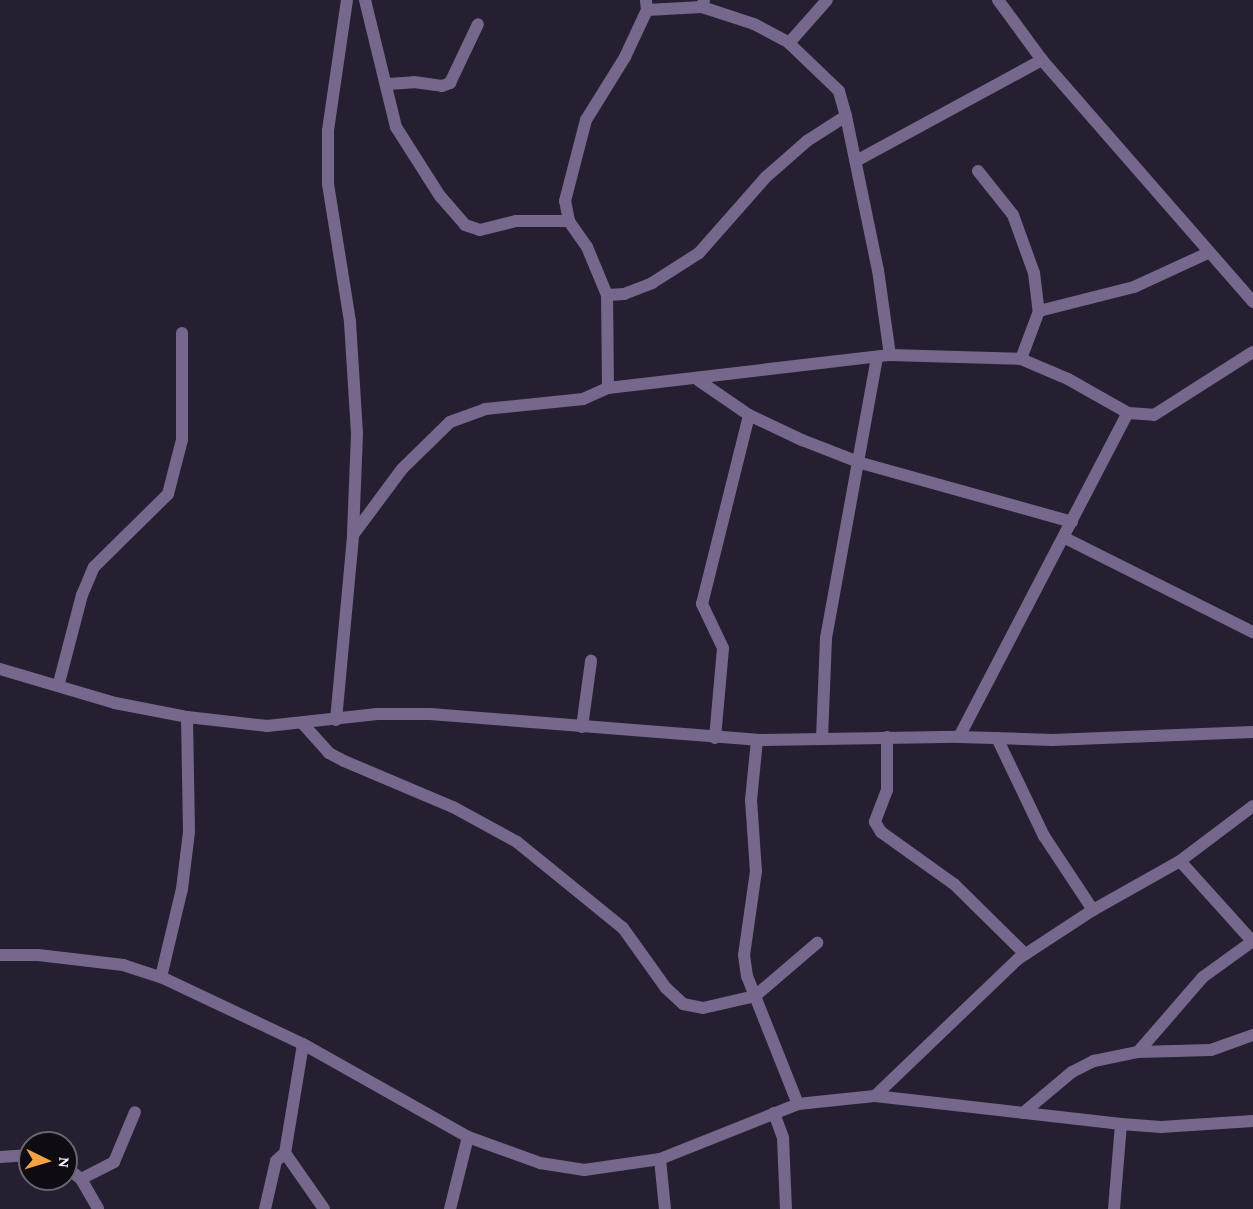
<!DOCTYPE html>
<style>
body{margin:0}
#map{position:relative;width:1253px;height:1209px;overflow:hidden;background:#261f32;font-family:"Crimson Pro",serif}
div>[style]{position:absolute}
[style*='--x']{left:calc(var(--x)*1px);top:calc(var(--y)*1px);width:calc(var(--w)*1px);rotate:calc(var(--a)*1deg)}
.minor>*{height:12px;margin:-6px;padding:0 6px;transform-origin:6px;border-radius:6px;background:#76688c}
.tertiary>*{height:12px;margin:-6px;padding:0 6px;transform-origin:6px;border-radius:6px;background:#76688c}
span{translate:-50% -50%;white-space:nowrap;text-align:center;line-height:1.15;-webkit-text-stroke:5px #0e0b13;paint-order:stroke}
.north{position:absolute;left:18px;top:1131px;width:60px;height:60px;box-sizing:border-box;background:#0e0b13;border:2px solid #69656f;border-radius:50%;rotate:95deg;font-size:16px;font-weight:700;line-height:24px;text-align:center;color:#f1ecf9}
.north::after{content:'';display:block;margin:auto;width:21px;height:27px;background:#f4a344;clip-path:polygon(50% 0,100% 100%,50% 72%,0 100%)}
</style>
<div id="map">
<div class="minor">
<div style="--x:347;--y:0;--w:132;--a:98.3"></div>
<div style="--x:328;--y:131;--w:53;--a:90"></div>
<div style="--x:328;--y:184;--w:140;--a:80.9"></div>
<div style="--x:350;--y:322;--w:112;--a:86.4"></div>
<div style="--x:357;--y:434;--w:101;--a:92.3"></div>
<div style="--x:365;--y:0;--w:131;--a:76.3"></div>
<div style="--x:396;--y:127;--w:82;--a:57.5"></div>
<div style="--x:440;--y:196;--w:38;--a:49"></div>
<div style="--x:465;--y:225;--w:16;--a:18"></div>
<div style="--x:480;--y:230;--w:37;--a:-14"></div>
<div style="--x:516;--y:221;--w:53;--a:0"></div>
<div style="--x:702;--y:7;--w:55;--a:18.1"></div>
<div style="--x:754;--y:24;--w:40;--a:28"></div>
<div style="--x:789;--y:43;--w:57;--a:-48.5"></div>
<div style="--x:647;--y:10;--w:55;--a:-3.1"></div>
<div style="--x:702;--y:7;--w:7;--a:-74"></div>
<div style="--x:388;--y:84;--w:26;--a:-4"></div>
<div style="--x:414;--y:82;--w:28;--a:8"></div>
<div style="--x:442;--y:86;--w:9;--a:-21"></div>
<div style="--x:450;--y:83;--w:65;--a:-64.6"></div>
<div style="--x:846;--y:116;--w:157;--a:78.3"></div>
<div style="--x:878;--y:270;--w:86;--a:82"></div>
<div style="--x:856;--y:161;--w:212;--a:-28.5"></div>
<div style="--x:978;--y:171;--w:56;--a:51.5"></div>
<div style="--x:1013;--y:215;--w:62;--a:70.1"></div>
<div style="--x:1034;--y:273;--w:38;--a:83"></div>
<div style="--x:1039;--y:311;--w:51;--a:110.6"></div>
<div style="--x:607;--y:295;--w:52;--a:-112.6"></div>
<div style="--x:587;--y:247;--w:32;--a:-125"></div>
<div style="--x:569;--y:221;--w:20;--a:-101"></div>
<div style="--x:565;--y:201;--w:84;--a:-75.5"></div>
<div style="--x:586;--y:120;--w:74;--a:-58.2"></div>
<div style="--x:625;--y:57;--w:52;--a:-64.9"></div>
<div style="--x:647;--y:10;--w:10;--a:-96"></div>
<div style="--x:1039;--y:311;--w:98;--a:-14.2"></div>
<div style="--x:1134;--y:287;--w:81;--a:-24.7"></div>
<div style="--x:698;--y:380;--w:62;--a:34.5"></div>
<div style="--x:749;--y:415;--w:59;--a:25.3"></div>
<div style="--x:802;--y:440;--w:63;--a:21.3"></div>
<div style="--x:861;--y:463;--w:219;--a:15.6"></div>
<div style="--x:608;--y:388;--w:284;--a:-6.7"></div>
<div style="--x:890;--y:355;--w:131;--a:1.7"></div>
<div style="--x:1021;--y:359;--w:51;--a:23.1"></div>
<div style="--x:1068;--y:379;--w:69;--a:29.5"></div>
<div style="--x:1128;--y:413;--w:26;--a:4"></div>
<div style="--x:1154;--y:415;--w:117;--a:-32.5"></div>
<div style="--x:1065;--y:538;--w:210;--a:26.6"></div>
<div style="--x:59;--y:683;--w:91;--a:-75.4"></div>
<div style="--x:82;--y:595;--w:30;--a:-67"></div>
<div style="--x:94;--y:567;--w:104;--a:-44.6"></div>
<div style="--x:168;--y:494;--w:56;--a:-75.5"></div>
<div style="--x:182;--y:440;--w:107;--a:-90"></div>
<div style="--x:336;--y:720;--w:186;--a:-84.7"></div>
<div style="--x:353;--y:535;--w:82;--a:-53.4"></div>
<div style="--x:402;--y:469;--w:67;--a:-44.4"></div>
<div style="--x:450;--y:422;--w:37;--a:-20"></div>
<div style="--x:485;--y:409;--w:99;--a:-5.8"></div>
<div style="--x:583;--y:399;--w:27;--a:-24"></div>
<div style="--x:608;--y:388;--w:93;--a:-90.6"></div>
<div style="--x:607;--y:295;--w:17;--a:-3"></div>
<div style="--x:624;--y:294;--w:30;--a:-21"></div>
<div style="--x:652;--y:283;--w:56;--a:-32.6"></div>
<div style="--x:699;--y:253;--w:101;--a:-48.6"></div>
<div style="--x:766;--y:177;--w:55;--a:-41.3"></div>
<div style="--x:807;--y:141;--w:46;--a:-32.7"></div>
<div style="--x:846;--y:116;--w:26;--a:-106"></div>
<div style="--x:839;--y:91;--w:69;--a:-136.2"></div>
<div style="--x:303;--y:724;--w:39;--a:48"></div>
<div style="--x:329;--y:753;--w:17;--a:28"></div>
<div style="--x:344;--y:761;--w:118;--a:22.9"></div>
<div style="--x:453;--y:807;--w:73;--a:28.7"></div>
<div style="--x:517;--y:842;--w:136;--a:39.1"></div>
<div style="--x:623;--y:928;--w:74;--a:54.4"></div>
<div style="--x:666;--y:988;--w:23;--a:43"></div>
<div style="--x:683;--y:1004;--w:20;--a:11"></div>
<div style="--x:703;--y:1008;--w:53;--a:-13"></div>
<div style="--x:755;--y:996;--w:82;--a:-40.5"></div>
<div style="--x:582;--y:727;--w:67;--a:-82.2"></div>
<div style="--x:887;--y:737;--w:53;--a:90"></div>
<div style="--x:887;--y:790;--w:34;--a:111"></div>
<div style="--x:875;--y:822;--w:12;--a:59"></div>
<div style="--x:881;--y:832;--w:90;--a:35.5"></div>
<div style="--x:954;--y:884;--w:100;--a:44.6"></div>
<div style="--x:959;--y:737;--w:365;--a:-62.5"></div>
<div style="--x:715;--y:738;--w:90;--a:-84.9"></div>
<div style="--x:723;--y:648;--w:49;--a:-115.5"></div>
<div style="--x:702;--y:604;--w:195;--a:-76"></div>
<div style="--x:822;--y:738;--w:100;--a:-87.7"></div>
<div style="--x:826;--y:638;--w:285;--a:-79.7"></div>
<div style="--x:997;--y:738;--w:109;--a:64.4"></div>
<div style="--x:1044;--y:836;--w:89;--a:56.5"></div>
<div style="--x:757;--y:740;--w:60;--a:95.7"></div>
<div style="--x:751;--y:800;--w:71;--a:86"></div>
<div style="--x:756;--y:871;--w:85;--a:98.1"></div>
<div style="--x:744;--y:955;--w:21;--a:82"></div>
<div style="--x:747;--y:976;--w:138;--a:68.3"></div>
<div style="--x:1180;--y:861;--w:109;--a:48"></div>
<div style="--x:0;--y:955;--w:38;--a:0"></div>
<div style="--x:38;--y:955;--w:86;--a:6.7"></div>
<div style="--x:123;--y:965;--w:40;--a:18"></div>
<div style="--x:161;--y:977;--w:157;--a:25.3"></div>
<div style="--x:303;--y:1044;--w:189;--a:29.4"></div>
<div style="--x:468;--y:1137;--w:77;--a:19.9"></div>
<div style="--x:540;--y:1163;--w:45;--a:9"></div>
<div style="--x:584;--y:1170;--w:77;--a:-8.2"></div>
<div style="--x:660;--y:1159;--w:149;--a:-21.7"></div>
<div style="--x:798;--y:1104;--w:77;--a:-5.9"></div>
<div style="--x:875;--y:1096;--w:248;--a:6.5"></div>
<div style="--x:1121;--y:1124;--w:40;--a:4.3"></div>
<div style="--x:1161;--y:1127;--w:92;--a:-3.7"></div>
<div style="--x:161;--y:977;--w:90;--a:-76.6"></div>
<div style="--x:182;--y:889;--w:57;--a:-83"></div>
<div style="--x:189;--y:832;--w:115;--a:-91"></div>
<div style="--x:1138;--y:1052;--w:73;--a:-1.6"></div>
<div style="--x:1211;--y:1050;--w:45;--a:-19.7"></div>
<div style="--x:875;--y:1096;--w:198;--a:-43.8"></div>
<div style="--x:1018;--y:959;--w:90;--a:-33.2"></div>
<div style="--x:1093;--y:910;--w:100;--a:-29.4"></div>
<div style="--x:1180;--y:861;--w:91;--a:-37"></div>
<div style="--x:774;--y:1113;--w:27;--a:70"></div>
<div style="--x:783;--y:1138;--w:71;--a:87.6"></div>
<div style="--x:1023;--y:1113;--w:64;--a:-39.9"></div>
<div style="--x:1072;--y:1072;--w:25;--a:-27"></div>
<div style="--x:1094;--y:1061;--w:45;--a:-11.6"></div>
<div style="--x:1138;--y:1052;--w:99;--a:-49.1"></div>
<div style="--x:1203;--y:977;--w:58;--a:-35.9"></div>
<div style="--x:285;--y:1153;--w:68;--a:55.1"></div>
<div style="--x:0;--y:1157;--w:30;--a:-4"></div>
<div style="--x:660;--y:1159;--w:50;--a:84.3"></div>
<div style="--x:66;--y:1167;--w:19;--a:39"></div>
<div style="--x:81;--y:1179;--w:34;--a:60"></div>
<div style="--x:81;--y:1179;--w:37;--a:-27"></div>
<div style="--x:114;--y:1162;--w:54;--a:-67.2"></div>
<div style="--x:265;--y:1209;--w:49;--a:-77.1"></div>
<div style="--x:276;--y:1161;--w:12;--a:-42"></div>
<div style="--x:285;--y:1153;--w:110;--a:-80.6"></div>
<div style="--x:450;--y:1209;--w:74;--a:-76"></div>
<div style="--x:1114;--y:1209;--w:85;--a:-85.3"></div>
</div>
<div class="tertiary">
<div style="--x:998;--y:0;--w:74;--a:53.7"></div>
<div style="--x:1042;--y:60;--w:321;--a:48.9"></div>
<div style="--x:0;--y:669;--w:120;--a:16.5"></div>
<div style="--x:115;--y:703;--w:73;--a:11"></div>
<div style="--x:187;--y:717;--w:81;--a:6.4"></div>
<div style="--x:267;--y:726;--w:111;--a:-6.2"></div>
<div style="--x:377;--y:714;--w:53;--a:0"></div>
<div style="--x:430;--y:714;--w:328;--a:4.5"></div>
<div style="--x:757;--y:740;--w:202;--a:-0.9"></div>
<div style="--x:959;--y:737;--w:93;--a:1.8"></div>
<div style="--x:1052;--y:740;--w:201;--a:-2.3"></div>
</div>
<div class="north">N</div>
</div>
